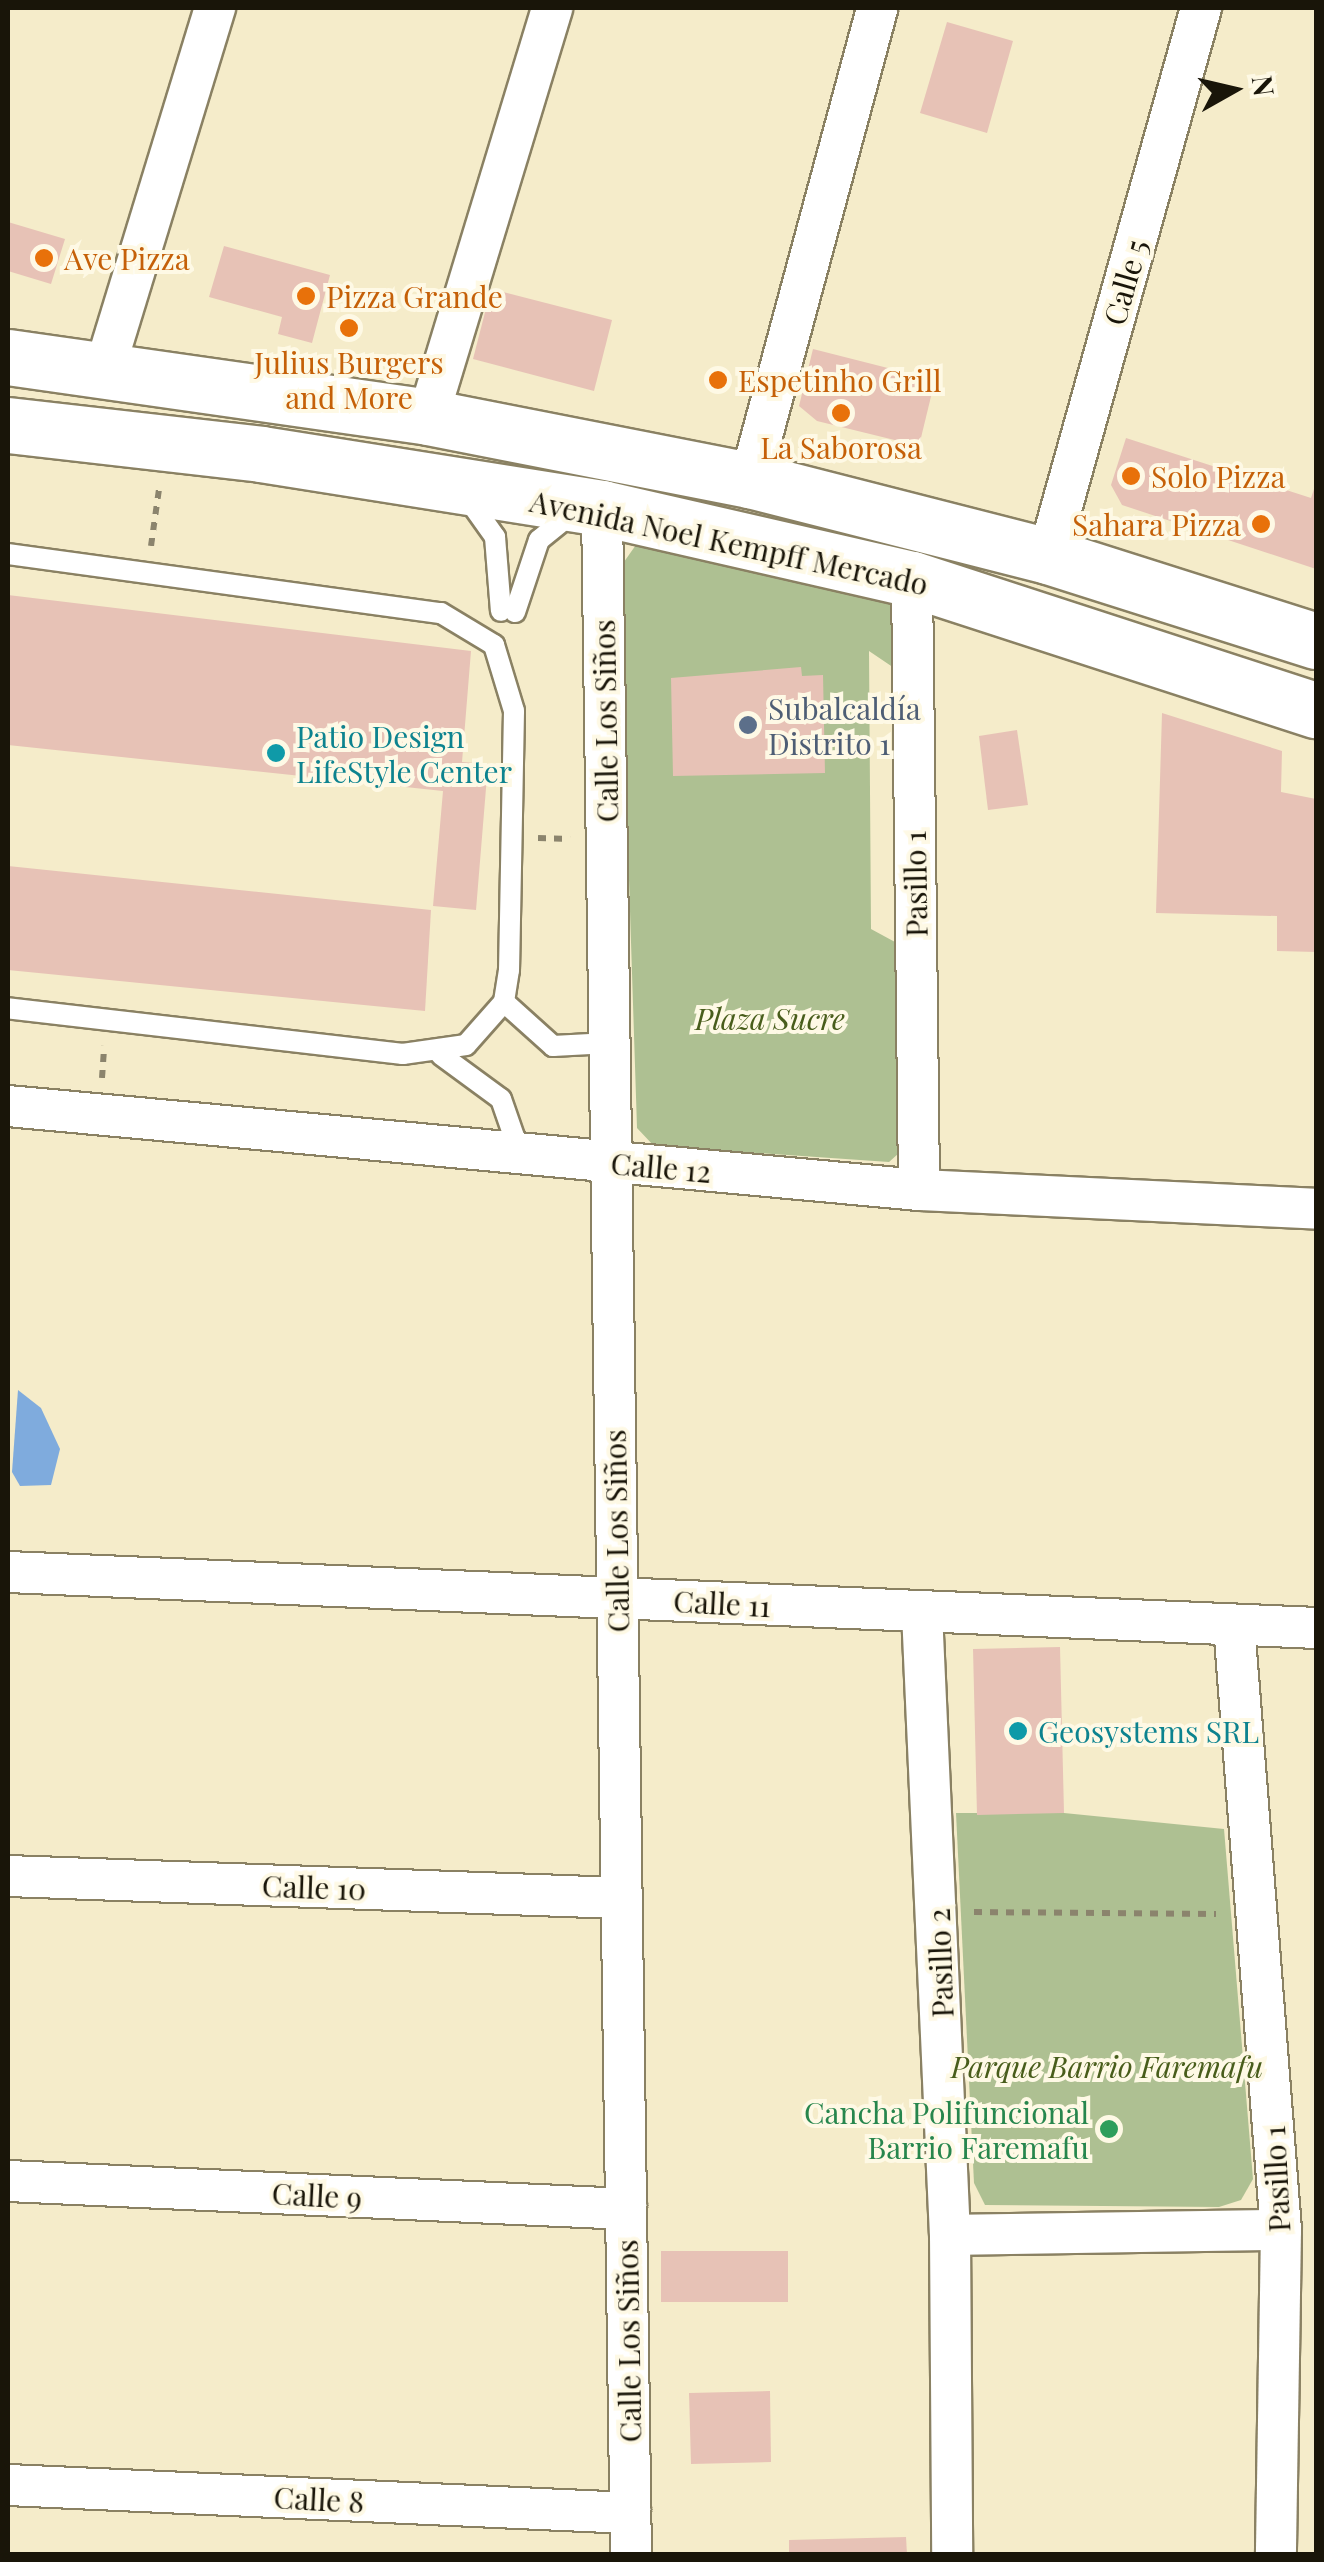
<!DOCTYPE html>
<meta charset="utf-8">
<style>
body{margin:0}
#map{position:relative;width:1324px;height:2562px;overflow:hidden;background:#f5ecca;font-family:"Playfair Display",serif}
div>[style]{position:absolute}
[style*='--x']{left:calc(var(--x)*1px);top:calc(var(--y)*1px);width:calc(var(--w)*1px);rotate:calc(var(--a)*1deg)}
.green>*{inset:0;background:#aec092}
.water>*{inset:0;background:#7fabdd}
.building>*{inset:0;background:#e7c2b6}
.path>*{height:6px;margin-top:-3px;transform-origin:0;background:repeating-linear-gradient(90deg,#8b846d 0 8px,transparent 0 16px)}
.roads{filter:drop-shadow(2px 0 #8a8163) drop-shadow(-2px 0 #8a8163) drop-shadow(0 2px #8a8163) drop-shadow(0 -2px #8a8163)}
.service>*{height:20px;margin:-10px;padding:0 10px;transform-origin:10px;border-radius:10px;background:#fff}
.minor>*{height:40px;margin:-20px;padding:0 20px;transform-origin:20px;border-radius:20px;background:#fff}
.secondary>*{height:55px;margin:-27.5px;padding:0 27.5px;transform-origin:27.5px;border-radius:27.5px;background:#fff}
.dots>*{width:28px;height:28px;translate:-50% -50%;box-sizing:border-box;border:5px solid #fef9e5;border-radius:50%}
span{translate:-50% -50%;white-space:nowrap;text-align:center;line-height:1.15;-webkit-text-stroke:8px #fef9e5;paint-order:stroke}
.food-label{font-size:30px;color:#c56008}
.left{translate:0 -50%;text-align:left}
.right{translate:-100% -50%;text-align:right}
.street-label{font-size:30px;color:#191509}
.service-label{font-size:30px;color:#4e5e75}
.culture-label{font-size:30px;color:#0d838f}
.park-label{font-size:30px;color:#485d1b;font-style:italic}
.leisure-label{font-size:30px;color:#27864d}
.frame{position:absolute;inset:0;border:10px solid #191509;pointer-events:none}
.north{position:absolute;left:1184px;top:40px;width:100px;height:100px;-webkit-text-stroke:8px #fef9e5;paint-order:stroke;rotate:82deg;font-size:28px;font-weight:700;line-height:40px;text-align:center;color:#191509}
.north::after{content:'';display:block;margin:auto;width:35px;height:45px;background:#191509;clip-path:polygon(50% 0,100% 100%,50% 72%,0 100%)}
</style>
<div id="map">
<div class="green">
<div style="clip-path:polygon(638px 542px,883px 591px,902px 616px,903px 674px,869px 651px,871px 929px,906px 948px,908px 1145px,889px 1162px,654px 1146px,637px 1128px,619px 569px)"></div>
<div style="clip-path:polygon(956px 1813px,1064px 1813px,1224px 1829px,1253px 2179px,1241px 2200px,1219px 2207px,985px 2205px,974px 2183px)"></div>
</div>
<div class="water">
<div style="clip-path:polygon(18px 1390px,41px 1408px,60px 1449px,51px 1485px,20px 1486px,12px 1472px)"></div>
</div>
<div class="building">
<div style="clip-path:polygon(947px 22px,1013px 41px,987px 133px,920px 113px)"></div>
<div style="clip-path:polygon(8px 222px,65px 239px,51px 284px,8px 271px)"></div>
<div style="clip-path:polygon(224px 246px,330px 275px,312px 343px,278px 334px,282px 317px,209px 297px)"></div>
<div style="clip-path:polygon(491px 289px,612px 320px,594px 391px,473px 359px)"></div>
<div style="clip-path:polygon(813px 349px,935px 380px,919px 446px,817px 421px,799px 406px)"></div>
<div style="clip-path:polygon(1126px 438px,1311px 498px,1316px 483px,1316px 569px,1122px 505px,1111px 485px)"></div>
<div style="clip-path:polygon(8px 595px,471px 651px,462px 762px,488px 764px,476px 910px,433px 906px,443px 791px,8px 745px)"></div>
<div style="clip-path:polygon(801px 667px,802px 676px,823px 675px,825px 773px,673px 776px,671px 678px)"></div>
<div style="clip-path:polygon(1162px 713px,1282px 751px,1281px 792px,1316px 799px,1316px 952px,1277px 951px,1277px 916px,1156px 913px)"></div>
<div style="clip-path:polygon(1017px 730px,1028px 805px,988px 810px,979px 736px)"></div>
<div style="clip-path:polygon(8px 866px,431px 910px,425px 1011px,8px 970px)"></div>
<div style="clip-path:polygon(1060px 1647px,1064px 1813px,977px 1815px,973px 1649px)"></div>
<div style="clip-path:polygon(661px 2251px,788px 2251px,788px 2302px,661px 2302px)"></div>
<div style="clip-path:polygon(770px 2391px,771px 2462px,691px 2464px,689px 2393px)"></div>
<div style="clip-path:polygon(906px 2537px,907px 2554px,789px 2554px,789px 2540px)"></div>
</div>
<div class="path">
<div style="--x:151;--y:546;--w:58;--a:-82"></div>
<div style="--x:538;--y:838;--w:32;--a:2"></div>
<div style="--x:102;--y:1078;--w:32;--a:-86"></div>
<div style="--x:974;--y:1912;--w:242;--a:0.5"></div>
</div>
<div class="roads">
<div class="service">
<div style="--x:468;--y:499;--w:47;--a:54.6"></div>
<div style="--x:495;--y:537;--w:74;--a:85.4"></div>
<div style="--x:8;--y:554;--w:437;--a:7.8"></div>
<div style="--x:441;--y:613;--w:62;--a:31.1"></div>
<div style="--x:494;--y:645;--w:69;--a:73.1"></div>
<div style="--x:514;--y:711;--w:259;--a:91.1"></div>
<div style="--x:509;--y:970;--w:32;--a:99"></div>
<div style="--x:504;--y:1002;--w:57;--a:131.5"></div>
<div style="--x:466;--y:1045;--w:64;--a:171.9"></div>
<div style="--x:403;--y:1054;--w:398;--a:-173.4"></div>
<div style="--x:515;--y:612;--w:76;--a:-71.6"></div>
<div style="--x:539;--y:540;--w:41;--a:-39.1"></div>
<div style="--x:504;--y:1002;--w:66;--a:41.9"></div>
<div style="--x:553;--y:1046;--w:56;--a:-3.1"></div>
<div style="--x:441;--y:1055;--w:74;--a:36.3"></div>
<div style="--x:501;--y:1099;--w:58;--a:70.9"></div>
</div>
<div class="minor">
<div style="--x:104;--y:371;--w:380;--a:-73"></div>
<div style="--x:428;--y:417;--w:427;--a:-73.1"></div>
<div style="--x:750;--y:480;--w:489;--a:-74.9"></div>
<div style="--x:602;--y:508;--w:2046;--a:89.19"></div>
<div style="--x:1048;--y:556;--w:569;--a:-74.4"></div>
<div style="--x:912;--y:579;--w:611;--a:89.34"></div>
<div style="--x:8;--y:1106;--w:915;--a:5.27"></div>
<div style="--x:919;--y:1190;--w:397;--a:2.7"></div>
<div style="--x:8;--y:1572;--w:1309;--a:2.45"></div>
<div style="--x:922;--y:1612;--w:624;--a:87.43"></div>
<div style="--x:950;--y:2235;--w:319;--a:89.6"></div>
<div style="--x:1234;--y:1625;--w:607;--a:85.56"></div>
<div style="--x:1281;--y:2230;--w:324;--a:90.9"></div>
<div style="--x:8;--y:1876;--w:613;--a:2.06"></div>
<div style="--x:8;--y:2181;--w:619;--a:2.59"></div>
<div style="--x:950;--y:2235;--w:331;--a:-0.9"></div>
<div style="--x:8;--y:2485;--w:623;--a:2.58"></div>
</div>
<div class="secondary">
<div style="--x:8;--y:357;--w:424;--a:8.1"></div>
<div style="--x:428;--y:417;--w:328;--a:11.1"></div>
<div style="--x:750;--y:480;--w:308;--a:14.3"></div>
<div style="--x:1048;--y:556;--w:281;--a:17.6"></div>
<div style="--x:8;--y:425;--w:255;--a:6.5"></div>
<div style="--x:261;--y:454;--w:345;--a:9"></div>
<div style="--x:602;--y:508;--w:318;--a:12.9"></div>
<div style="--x:912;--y:579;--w:425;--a:18"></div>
</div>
</div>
<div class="dots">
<div style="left:44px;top:258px;background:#e8710a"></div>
<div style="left:306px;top:296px;background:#e8710a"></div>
<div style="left:349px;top:328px;background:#e8710a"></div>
<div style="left:718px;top:380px;background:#e8710a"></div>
<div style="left:841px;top:413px;background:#e8710a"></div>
<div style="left:1131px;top:476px;background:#e8710a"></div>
<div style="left:1261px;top:524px;background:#e8710a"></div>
<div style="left:748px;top:725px;background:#5c6f8a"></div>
<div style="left:276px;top:753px;background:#0f9aa8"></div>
<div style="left:1018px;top:1731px;background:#0f9aa8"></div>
<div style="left:1109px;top:2129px;background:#2e9e5b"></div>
</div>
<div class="food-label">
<span class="left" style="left:64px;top:258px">Ave Pizza</span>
<span class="left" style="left:326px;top:296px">Pizza Grande</span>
<span style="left:349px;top:379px">Julius Burgers<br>and More</span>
<span class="left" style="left:738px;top:380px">Espetinho Grill</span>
<span style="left:841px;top:447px">La Saborosa</span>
<span class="left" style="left:1151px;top:476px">Solo Pizza</span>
<span class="right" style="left:1241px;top:524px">Sahara Pizza</span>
</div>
<div class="street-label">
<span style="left:1125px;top:282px;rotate:-74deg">Calle 5</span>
<span style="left:729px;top:542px;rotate:12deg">Avenida Noel Kempff Mercado</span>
<span style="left:605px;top:721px;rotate:-91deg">Calle Los Siños</span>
<span style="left:915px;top:884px;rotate:-91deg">Pasillo 1</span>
<span style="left:661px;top:1167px;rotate:5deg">Calle 12</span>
<span style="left:616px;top:1531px;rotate:-91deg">Calle Los Siños</span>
<span style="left:722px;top:1603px;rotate:3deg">Calle 11</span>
<span style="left:314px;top:1887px;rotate:2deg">Calle 10</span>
<span style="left:940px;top:1963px;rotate:-92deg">Pasillo 2</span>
<span style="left:1276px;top:2179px;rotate:-93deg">Pasillo 1</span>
<span style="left:317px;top:2195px;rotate:3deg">Calle 9</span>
<span style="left:628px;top:2341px;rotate:-91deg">Calle Los Siños</span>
<span style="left:319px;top:2499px;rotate:3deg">Calle 8</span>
</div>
<div class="service-label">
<span class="left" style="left:768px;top:725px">Subalcaldía<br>Distrito 1</span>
</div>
<div class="culture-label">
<span class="left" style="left:296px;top:753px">Patio Design<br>LifeStyle Center</span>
<span class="left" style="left:1038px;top:1731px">Geosystems SRL</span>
</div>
<div class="park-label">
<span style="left:770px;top:1018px">Plaza Sucre</span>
<span style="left:1107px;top:2066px">Parque Barrio Faremafu</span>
</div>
<div class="leisure-label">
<span class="right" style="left:1089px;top:2129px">Cancha Polifuncional<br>Barrio Faremafu</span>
</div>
<div class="frame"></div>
<div class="north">N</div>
</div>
